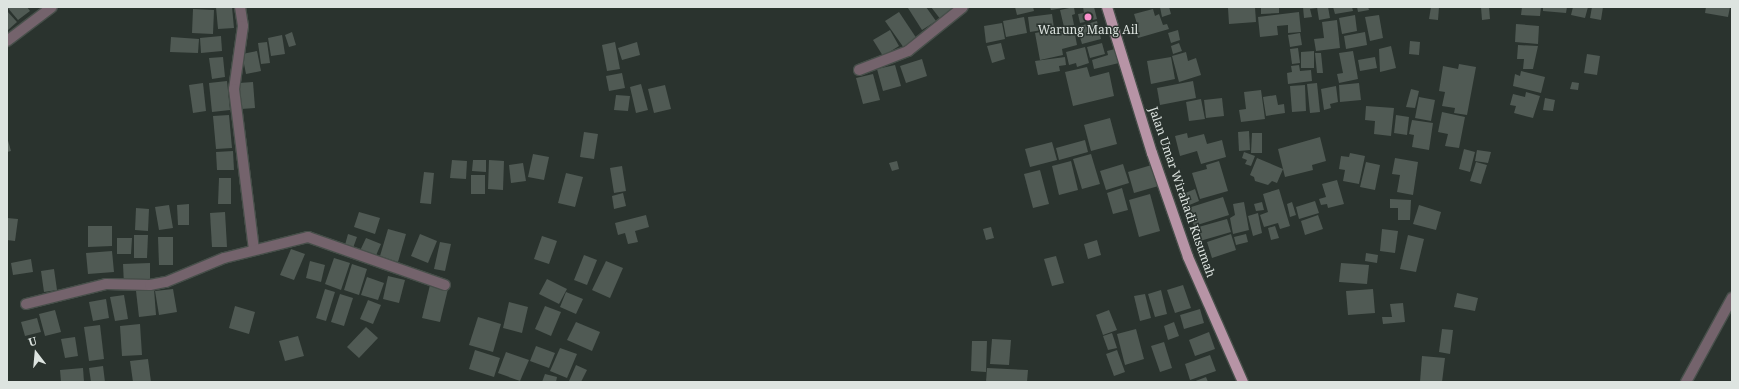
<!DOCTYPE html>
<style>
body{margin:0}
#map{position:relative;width:1739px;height:389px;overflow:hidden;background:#2a332e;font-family:"Noto Serif",serif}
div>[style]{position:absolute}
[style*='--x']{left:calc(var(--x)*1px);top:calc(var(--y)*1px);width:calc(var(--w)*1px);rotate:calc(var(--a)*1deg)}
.building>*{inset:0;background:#505a54}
.roads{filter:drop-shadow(1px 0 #474f4a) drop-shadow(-1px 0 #474f4a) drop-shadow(0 1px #474f4a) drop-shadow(0 -1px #474f4a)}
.minor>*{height:10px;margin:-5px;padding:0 5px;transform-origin:5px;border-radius:5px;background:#74636c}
.major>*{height:10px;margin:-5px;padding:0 5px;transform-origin:5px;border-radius:5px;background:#b794a6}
.dots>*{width:11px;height:11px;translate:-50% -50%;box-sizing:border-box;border:2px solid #2a332e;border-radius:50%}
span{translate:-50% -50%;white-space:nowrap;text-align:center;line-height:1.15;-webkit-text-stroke:3px #2a332e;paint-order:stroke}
.poi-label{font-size:12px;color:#dde4e0}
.street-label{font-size:12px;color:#dde4e0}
.frame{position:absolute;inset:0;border:8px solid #dde4e0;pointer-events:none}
.north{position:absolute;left:16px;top:333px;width:40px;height:40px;-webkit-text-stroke:3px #2a332e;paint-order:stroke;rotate:344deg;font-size:11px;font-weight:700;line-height:16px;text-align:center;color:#dde4e0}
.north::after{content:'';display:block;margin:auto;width:14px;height:18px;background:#dde4e0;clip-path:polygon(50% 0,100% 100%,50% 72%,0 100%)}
</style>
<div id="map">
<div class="building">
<div style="clip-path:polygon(7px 7px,27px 7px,30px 11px,18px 20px)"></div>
<div style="clip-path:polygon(216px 7px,232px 7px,234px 28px,218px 29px)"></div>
<div style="clip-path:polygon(926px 7px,936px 21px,922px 30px,908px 8px)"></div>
<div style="clip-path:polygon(931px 7px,953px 7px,955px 9px,941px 20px)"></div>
<div style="clip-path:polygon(1015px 7px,1033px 7px,1034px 11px,1017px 15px)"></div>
<div style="clip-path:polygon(1050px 7px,1063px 7px,1063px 8px,1051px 10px)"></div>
<div style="clip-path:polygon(1074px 7px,1075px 14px,1072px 15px,1074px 25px,1064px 27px,1060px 10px)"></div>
<div style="clip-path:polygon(1083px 7px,1094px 7px,1097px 19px,1080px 23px,1078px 14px,1084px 13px)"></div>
<div style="clip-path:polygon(1160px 7px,1169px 7px,1171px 14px,1162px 17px)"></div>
<div style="clip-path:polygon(1255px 7px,1256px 22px,1229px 24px,1228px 8px)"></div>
<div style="clip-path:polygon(1261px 7px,1279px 7px,1279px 13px,1261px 14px)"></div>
<div style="clip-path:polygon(1303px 7px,1317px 7px,1317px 8px,1310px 9px,1312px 17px,1304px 18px)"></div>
<div style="clip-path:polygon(1317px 7px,1328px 7px,1330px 18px,1319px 20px)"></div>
<div style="clip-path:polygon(1333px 7px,1352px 7px,1353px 11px,1335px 14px)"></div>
<div style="clip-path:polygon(1357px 7px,1368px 7px,1369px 10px,1358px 12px)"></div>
<div style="clip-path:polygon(1431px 7px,1439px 7px,1438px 20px,1429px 19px)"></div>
<div style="clip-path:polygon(1481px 7px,1489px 7px,1490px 19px,1482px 20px)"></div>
<div style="clip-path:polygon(1522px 7px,1541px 7px,1540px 16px,1521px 15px)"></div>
<div style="clip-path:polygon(1543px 7px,1567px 7px,1566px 13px,1543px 11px)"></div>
<div style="clip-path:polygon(1573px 7px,1588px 7px,1585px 18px,1571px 15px)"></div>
<div style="clip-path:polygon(1592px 7px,1603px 7px,1601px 20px,1590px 18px)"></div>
<div style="clip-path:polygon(1706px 7px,1730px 7px,1728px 17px,1705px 13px)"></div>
<div style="clip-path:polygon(193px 9px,214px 10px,213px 34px,192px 33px)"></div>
<div style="clip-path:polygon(1153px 9px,1155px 16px,1159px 14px,1163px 25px,1167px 24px,1169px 29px,1138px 38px,1135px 28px,1138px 27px,1134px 14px)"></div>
<div style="clip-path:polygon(7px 11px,17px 22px,8px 30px,7px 29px)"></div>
<div style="clip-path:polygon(899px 12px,917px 39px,904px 48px,885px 21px)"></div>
<div style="clip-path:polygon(1299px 12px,1301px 32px,1288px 33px,1288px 25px,1277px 26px,1278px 35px,1260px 37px,1258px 17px)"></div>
<div style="clip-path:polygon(1052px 14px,1054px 28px,1030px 32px,1028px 17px)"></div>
<div style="clip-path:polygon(1355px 15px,1357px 31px,1342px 34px,1339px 18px)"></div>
<div style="clip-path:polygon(1379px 15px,1383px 38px,1370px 41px,1365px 17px)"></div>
<div style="clip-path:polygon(1024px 17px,1027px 33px,1006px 37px,1003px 21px)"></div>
<div style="clip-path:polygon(1337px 20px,1340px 48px,1316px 51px,1314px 39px,1324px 38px,1322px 22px)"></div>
<div style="clip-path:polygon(1097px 21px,1101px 39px,1082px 44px,1077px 27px)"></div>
<div style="clip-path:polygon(1002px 23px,1005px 39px,986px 43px,984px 26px)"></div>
<div style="clip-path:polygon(1516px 24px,1539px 26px,1538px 44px,1515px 42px)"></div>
<div style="clip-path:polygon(1057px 29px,1058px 32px,1074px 29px,1077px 45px,1062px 49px,1063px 55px,1040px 60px,1035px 33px)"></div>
<div style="clip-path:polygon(890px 30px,899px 46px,883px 56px,873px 40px)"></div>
<div style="clip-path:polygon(1178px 30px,1180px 40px,1171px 43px,1168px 33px)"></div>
<div style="clip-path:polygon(292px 32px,296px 45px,289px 47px,285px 35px)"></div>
<div style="clip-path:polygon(1365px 32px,1367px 45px,1346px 49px,1344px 36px)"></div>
<div style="clip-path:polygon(1300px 33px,1302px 45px,1290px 47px,1288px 35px)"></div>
<div style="clip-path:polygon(282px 35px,285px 54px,271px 56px,268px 38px)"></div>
<div style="clip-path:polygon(221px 36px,222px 51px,201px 53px,200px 38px)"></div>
<div style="clip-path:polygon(171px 37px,199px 39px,198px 53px,170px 52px)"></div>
<div style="clip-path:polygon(1410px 41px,1420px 42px,1419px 55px,1409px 54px)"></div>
<div style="clip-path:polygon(267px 42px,270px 63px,261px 64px,258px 43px)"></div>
<div style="clip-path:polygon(615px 42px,620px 69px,607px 71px,602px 45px)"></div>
<div style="clip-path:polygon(637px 42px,640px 55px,622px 60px,618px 48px)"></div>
<div style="clip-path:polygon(1001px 43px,1005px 59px,992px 63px,987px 46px)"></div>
<div style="clip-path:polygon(1102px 43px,1105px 54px,1090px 58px,1087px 47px)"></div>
<div style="clip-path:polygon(1179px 43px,1182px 51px,1173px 54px,1171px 46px)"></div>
<div style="clip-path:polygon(1518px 45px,1538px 46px,1533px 69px,1523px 69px,1524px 59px,1517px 59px)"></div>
<div style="clip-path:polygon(1391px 46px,1396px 68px,1380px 72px,1379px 49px)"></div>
<div style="clip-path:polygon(1085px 47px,1089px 63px,1077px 67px,1076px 63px,1069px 65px,1066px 52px)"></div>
<div style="clip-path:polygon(1298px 48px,1300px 63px,1292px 64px,1290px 49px)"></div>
<div style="clip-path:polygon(1115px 49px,1119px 63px,1094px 69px,1092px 60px,1108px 55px,1107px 51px)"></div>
<div style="clip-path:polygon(257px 51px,261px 71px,246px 74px,242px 54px)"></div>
<div style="clip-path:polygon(1314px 51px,1314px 68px,1301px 68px,1301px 52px)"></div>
<div style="clip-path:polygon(1353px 51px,1358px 79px,1339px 83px,1337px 74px,1343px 73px,1339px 53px)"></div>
<div style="clip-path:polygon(1186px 52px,1188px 61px,1196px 58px,1201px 75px,1179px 82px,1172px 56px)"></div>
<div style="clip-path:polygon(1315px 53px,1321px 53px,1323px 73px,1317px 73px)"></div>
<div style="clip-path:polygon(1587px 54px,1600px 56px,1597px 75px,1584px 73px)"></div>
<div style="clip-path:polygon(223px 57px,225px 77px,212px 79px,209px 58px)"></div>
<div style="clip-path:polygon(1065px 57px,1066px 65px,1059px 66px,1060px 71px,1038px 75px,1035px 61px)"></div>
<div style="clip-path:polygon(1171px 57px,1175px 79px,1151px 84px,1147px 61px)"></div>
<div style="clip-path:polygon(1375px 57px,1377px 68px,1360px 71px,1358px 60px)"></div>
<div style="clip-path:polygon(922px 59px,927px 76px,906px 83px,900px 66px)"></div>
<div style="clip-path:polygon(1459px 64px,1476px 67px,1467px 115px,1454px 113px,1455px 108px,1442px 106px,1445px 92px,1439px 91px,1443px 66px,1458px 69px)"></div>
<div style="clip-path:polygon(895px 65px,901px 86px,883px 91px,877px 69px)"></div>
<div style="clip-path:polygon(1299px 65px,1300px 71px,1311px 70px,1312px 81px,1288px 84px,1287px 73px,1292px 72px,1291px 66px)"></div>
<div style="clip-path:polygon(1087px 67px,1090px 77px,1109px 72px,1114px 96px,1073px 106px,1065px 72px)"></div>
<div style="clip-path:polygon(1521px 71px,1545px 77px,1541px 93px,1513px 86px,1515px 74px,1520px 76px)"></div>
<div style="clip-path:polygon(622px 73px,625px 88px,609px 91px,606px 76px)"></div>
<div style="clip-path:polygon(873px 74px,880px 100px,863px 104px,856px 78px)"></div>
<div style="clip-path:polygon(227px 81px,230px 110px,212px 112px,209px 83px)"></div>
<div style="clip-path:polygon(1193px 81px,1196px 98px,1160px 105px,1157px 88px)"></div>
<div style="clip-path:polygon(253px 82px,255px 108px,241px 109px,239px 83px)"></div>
<div style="clip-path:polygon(1572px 82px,1579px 83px,1578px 90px,1570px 89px)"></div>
<div style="clip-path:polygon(203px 83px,206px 111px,193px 113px,189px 85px)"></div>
<div style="clip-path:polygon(1317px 83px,1320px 112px,1310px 113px,1307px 84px)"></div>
<div style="clip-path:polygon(1359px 83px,1361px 100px,1340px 102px,1339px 85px)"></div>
<div style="clip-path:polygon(641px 84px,648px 110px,636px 113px,630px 87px)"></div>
<div style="clip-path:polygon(665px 85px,671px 109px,654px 113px,648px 89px)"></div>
<div style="clip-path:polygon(1305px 85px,1306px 111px,1292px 112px,1290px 86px)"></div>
<div style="clip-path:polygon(1336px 86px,1338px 102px,1330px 104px,1331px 108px,1324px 110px,1321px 89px)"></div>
<div style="clip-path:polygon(1411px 89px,1419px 91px,1415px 108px,1406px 107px)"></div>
<div style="clip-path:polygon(1261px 90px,1265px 119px,1241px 122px,1239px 110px,1246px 109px,1244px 92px)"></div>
<div style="clip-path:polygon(1526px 92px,1540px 96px,1533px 118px,1514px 113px,1516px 106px,1510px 105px,1513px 94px,1525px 97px)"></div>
<div style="clip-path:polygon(616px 95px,630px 96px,628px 111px,614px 110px)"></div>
<div style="clip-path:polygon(1276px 95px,1278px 105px,1284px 104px,1285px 113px,1266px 116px,1263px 97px)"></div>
<div style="clip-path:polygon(1419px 97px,1435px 100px,1431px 121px,1415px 118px)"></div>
<div style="clip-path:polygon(1222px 98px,1224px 116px,1206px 118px,1204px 100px)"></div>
<div style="clip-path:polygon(1545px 98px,1555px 100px,1553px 111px,1543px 110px)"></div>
<div style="clip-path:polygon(1201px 99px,1205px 119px,1189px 121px,1186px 102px)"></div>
<div style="clip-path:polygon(1366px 106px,1394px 108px,1391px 136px,1374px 134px,1375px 121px,1365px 120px)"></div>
<div style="clip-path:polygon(1442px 112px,1465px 117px,1459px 148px,1445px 146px,1448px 134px,1438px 132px)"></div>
<div style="clip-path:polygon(229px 115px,232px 148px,216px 149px,213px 116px)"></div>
<div style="clip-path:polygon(1396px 115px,1409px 117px,1407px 135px,1394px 133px)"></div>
<div style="clip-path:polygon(1110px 118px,1117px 144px,1091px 151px,1084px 125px)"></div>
<div style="clip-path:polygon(1412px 120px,1433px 123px,1429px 150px,1412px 147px,1414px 135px,1409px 134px)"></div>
<div style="clip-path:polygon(1249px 131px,1250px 150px,1239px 151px,1238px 132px)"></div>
<div style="clip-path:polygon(584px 132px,598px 134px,594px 159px,580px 157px)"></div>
<div style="clip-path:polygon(1187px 133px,1188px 138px,1204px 134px,1207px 144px,1222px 140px,1226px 157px,1201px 164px,1197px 151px,1180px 156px,1175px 136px)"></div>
<div style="clip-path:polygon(1252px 133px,1262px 133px,1262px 153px,1251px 153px)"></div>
<div style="clip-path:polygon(7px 137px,11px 151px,7px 152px)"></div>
<div style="clip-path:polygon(1320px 137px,1326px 161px,1312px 165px,1313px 170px,1285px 177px,1278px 149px)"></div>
<div style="clip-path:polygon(1085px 140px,1088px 152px,1059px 160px,1056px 148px)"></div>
<div style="clip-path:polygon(1052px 142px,1057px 160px,1030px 167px,1025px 149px)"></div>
<div style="clip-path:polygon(1464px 149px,1475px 152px,1470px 172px,1459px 169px)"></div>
<div style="clip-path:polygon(1477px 150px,1491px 152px,1488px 163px,1475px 161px)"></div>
<div style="clip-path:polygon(233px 151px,234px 170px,217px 170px,216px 152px)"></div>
<div style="clip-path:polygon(1244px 152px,1255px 156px,1251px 166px,1245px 164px,1247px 160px,1242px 158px)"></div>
<div style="clip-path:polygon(1350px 153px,1365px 156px,1359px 184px,1343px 181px,1345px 170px,1339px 169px,1341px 156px,1349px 157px)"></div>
<div style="clip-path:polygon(533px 154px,549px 157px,544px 180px,528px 177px)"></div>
<div style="clip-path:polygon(1091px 154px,1100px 184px,1082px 189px,1073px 159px)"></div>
<div style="clip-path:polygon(1257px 158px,1283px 169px,1277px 183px,1272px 181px,1268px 185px,1255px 181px,1254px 177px,1250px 175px)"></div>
<div style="clip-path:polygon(1395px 158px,1418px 162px,1413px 195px,1397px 192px,1400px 175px,1392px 174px)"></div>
<div style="clip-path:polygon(452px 160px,467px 161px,466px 179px,450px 178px)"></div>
<div style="clip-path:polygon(473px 160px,486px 160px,486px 172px,472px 171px)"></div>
<div style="clip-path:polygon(489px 160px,504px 161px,503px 190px,488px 189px)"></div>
<div style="clip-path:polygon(897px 161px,899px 169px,892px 171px,889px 163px)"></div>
<div style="clip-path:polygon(1071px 161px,1078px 190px,1059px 195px,1052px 166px)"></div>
<div style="clip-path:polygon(1219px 161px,1228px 191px,1200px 199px,1192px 173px,1207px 169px,1206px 165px)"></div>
<div style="clip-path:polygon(1366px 162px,1380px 165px,1375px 190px,1360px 187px)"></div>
<div style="clip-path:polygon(1476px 162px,1487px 165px,1481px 184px,1470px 181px)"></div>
<div style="clip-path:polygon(523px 163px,526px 181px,511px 183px,509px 165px)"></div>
<div style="clip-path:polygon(1123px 164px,1129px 183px,1106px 190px,1100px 171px)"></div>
<div style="clip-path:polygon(1155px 164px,1162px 185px,1134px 193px,1128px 172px)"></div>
<div style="clip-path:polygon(622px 166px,626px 191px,614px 193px,610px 168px)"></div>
<div style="clip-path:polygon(1040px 170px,1049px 204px,1033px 208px,1024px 174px)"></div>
<div style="clip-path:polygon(424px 172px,434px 173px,431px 204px,420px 203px)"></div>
<div style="clip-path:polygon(566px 173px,583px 177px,575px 207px,558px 203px)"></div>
<div style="clip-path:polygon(471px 175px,485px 175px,485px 194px,471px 194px)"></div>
<div style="clip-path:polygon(219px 178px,231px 178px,231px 204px,218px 204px)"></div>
<div style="clip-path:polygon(1337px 180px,1344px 204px,1328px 208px,1327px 204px,1321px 205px,1319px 199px,1326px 197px,1322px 184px)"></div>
<div style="clip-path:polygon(1122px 188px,1128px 210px,1113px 214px,1107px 193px)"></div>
<div style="clip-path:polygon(1195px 189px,1199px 201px,1187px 206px,1183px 194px)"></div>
<div style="clip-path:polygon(1279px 189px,1290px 226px,1280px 229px,1278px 223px,1264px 227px,1260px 215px,1268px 212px,1263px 194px)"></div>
<div style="clip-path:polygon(623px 193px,626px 206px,614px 209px,612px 196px)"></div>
<div style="clip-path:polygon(1150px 194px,1160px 231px,1139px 237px,1129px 200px)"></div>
<div style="clip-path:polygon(1223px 197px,1229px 215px,1194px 226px,1188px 208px)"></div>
<div style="clip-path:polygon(1390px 199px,1411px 200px,1410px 220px,1398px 220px,1398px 208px,1390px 208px)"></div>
<div style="clip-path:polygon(1315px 201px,1319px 213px,1299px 219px,1296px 207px)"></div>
<div style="clip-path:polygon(1244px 202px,1249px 230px,1233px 234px,1230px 218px,1235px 215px,1233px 204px)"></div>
<div style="clip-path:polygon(1262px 202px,1264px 210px,1256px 211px,1254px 204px)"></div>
<div style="clip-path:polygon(1292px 202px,1296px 215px,1290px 217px,1287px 204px)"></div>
<div style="clip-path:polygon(189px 204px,189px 225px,178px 225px,177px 205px)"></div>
<div style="clip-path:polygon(169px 205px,173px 228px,159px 230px,155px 207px)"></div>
<div style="clip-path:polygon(1419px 205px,1441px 212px,1436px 230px,1413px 224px)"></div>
<div style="clip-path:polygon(136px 208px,149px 209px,148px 231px,135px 230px)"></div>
<div style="clip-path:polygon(225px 212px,227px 247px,212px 247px,210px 213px)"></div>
<div style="clip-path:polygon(359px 212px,380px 218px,375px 234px,354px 227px)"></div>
<div style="clip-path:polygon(1258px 213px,1262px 233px,1253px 236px,1248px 216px)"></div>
<div style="clip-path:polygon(646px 215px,649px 227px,635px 231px,638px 242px,628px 244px,625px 233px,618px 235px,615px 223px)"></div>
<div style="clip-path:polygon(1318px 215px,1323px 229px,1305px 235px,1301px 221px)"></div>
<div style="clip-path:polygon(7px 218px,18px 219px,15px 241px,7px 240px)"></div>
<div style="clip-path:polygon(1227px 219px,1231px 232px,1200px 241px,1195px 228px)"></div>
<div style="clip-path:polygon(88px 226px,112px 226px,112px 246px,88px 247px)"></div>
<div style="clip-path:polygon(1275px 226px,1279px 238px,1271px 240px,1268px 228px)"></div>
<div style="clip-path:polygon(991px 227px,994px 238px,986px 240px,983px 229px)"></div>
<div style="clip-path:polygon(388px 229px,406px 234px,398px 262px,380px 256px)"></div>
<div style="clip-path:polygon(1382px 229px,1398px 231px,1395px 253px,1380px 251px)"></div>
<div style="clip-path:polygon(348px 234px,357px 237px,353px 248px,345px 245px)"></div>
<div style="clip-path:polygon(420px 234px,437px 241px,428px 263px,411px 256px)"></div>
<div style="clip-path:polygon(1231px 234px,1236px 250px,1212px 258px,1207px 242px)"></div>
<div style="clip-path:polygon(1246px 234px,1248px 242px,1236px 245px,1234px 237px)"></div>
<div style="clip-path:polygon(134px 235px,148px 235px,147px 258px,134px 258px)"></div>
<div style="clip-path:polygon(1408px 235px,1424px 239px,1416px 272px,1400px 269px)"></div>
<div style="clip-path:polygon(542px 236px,557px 241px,549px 264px,534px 259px)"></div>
<div style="clip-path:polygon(158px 237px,173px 237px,173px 265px,159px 265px)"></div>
<div style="clip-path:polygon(117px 238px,132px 238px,131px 254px,117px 254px)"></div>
<div style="clip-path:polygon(366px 238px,381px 244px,374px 260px,359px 253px)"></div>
<div style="clip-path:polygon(1097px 240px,1101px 255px,1088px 259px,1084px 244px)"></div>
<div style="clip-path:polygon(440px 242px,451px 244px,445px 271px,434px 269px)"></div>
<div style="clip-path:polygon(291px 249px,305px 254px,294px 280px,280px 275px)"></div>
<div style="clip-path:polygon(112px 251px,114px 272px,88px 274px,86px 253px)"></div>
<div style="clip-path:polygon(1366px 253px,1378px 255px,1377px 263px,1365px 261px)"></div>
<div style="clip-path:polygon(584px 255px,597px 260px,587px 285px,574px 280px)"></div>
<div style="clip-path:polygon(1056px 256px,1064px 283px,1052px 286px,1044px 259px)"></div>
<div style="clip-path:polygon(334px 258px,350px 263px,341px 290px,325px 284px)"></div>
<div style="clip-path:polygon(31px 259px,33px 272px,13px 275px,11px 263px)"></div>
<div style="clip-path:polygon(310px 261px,325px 265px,321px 282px,306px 278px)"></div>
<div style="clip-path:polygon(606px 261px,623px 268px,610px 298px,592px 290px)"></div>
<div style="clip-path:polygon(150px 263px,150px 284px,124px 285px,123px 264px)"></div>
<div style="clip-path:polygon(1341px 263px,1369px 265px,1367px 284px,1339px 282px)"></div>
<div style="clip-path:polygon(352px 264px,367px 269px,359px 295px,344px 290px)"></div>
<div style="clip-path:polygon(54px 269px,57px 290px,44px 292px,41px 271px)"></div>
<div style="clip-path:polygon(388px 276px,405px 280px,399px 303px,383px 299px)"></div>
<div style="clip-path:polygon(367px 277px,384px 283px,378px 300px,361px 295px)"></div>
<div style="clip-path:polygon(547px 279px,567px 289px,559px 304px,539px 294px)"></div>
<div style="clip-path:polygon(430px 285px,448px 289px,440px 322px,422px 318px)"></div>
<div style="clip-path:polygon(1183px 285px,1191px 308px,1175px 313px,1167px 290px)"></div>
<div style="clip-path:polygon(154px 289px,156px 315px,139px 317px,136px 291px)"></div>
<div style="clip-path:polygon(173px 289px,177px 312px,159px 315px,155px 291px)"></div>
<div style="clip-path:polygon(325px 289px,335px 292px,326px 321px,316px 318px)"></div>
<div style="clip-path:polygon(1373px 289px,1375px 313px,1348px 315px,1346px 291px)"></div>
<div style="clip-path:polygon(1161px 290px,1167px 314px,1155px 317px,1148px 294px)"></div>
<div style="clip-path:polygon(566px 292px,583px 299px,576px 314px,560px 307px)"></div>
<div style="clip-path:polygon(1457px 293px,1478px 298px,1475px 311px,1454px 307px)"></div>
<div style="clip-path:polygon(340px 294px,353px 298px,344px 326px,331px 322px)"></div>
<div style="clip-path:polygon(1145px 294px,1151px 318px,1140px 321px,1134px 296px)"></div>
<div style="clip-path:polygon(124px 295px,128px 319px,115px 321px,110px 297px)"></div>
<div style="clip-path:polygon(106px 299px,109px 318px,93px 321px,89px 302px)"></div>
<div style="clip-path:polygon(368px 300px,381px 305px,373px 324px,360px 319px)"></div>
<div style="clip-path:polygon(509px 302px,528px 307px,522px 333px,503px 328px)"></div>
<div style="clip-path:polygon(1403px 303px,1405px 322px,1383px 324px,1382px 317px,1392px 317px,1390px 304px)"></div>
<div style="clip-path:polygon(235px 306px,255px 312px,249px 334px,229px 328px)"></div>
<div style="clip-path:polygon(545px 306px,561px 312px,551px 336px,535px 329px)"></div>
<div style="clip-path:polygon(1200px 309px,1204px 323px,1184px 329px,1180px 315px)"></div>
<div style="clip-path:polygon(55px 310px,61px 332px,45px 336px,39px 314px)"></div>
<div style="clip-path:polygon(1109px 310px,1117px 330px,1103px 335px,1096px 315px)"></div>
<div style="clip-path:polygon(478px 317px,501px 324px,493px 352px,469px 345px)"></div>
<div style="clip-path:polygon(37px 318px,41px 332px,25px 336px,21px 322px)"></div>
<div style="clip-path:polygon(576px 322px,600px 332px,592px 351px,567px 340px)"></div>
<div style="clip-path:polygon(1174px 322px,1179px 336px,1168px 340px,1164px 326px)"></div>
<div style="clip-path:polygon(140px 324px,142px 355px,122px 356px,120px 326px)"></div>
<div style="clip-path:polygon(100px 325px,104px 359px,89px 361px,84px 327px)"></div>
<div style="clip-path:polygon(366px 327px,378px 338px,359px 358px,347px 347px)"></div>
<div style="clip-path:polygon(1136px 329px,1144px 359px,1125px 365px,1117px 334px)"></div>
<div style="clip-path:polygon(1442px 329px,1453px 330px,1450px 354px,1439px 352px)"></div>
<div style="clip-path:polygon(1209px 332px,1215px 349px,1195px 356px,1189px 340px)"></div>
<div style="clip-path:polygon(1112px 333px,1117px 348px,1108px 350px,1103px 336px)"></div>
<div style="clip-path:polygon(298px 336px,304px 356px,285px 361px,279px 341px)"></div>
<div style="clip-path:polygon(75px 337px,78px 356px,65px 358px,61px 339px)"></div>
<div style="clip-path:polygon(992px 339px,1011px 340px,1009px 365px,990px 364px)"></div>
<div style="clip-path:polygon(972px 341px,987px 341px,986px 372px,971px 371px)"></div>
<div style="clip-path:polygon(1164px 342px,1172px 368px,1160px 372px,1151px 346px)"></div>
<div style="clip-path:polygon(536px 346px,555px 353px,549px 368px,530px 361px)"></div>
<div style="clip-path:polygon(560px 348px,577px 354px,567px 378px,550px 371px)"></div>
<div style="clip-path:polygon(475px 350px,500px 358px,494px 377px,469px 369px)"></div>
<div style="clip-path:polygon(1117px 350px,1125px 372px,1114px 376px,1106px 354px)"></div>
<div style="clip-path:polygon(506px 352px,529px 360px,520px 381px,498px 373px)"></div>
<div style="clip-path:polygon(1210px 355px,1216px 371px,1190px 380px,1185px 364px)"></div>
<div style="clip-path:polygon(1422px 356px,1445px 358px,1442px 382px,1420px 382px)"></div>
<div style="clip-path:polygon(148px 359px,151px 382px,133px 382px,130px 361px)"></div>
<div style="clip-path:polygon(576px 365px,587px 370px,581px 382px,569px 381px)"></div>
<div style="clip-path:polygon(103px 366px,105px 382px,91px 382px,89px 368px)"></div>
<div style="clip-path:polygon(83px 368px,84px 382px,61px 382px,60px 370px)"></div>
<div style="clip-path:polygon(987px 368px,1028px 370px,1027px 382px,986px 382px)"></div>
<div style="clip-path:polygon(545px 374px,557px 377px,556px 382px,542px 382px)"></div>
<div style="clip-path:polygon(1206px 377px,1208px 382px,1193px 382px)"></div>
</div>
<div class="roads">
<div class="minor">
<div style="--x:240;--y:7;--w:19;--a:81"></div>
<div style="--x:243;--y:26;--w:64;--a:98.1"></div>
<div style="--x:234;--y:89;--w:162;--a:82.9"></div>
<div style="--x:7;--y:41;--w:56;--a:-37.1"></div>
<div style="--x:859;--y:70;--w:53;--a:-21.2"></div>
<div style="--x:908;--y:51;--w:70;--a:-38.7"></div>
<div style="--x:26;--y:304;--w:82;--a:-14"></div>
<div style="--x:106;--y:284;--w:44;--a:1.3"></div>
<div style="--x:150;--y:285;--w:16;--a:-11"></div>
<div style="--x:166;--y:282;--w:63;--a:-22.5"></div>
<div style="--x:224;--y:258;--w:87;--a:-14"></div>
<div style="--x:308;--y:237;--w:145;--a:19.3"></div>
<div style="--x:1686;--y:382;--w:96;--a:-61.3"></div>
</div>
<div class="major">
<div style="--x:1107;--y:7;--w:153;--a:72.9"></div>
<div style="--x:1152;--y:153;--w:110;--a:70.9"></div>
<div style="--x:1188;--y:257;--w:137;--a:66.3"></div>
</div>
</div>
<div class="dots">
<div style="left:1088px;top:17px;background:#f98fca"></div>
</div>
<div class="poi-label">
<span style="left:1088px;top:30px">Warung Mang Ail</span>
</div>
<div class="street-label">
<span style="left:1182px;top:192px;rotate:71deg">Jalan Umar Wirahadi Kusumah</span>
</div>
<div class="frame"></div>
<div class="north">U</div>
</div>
